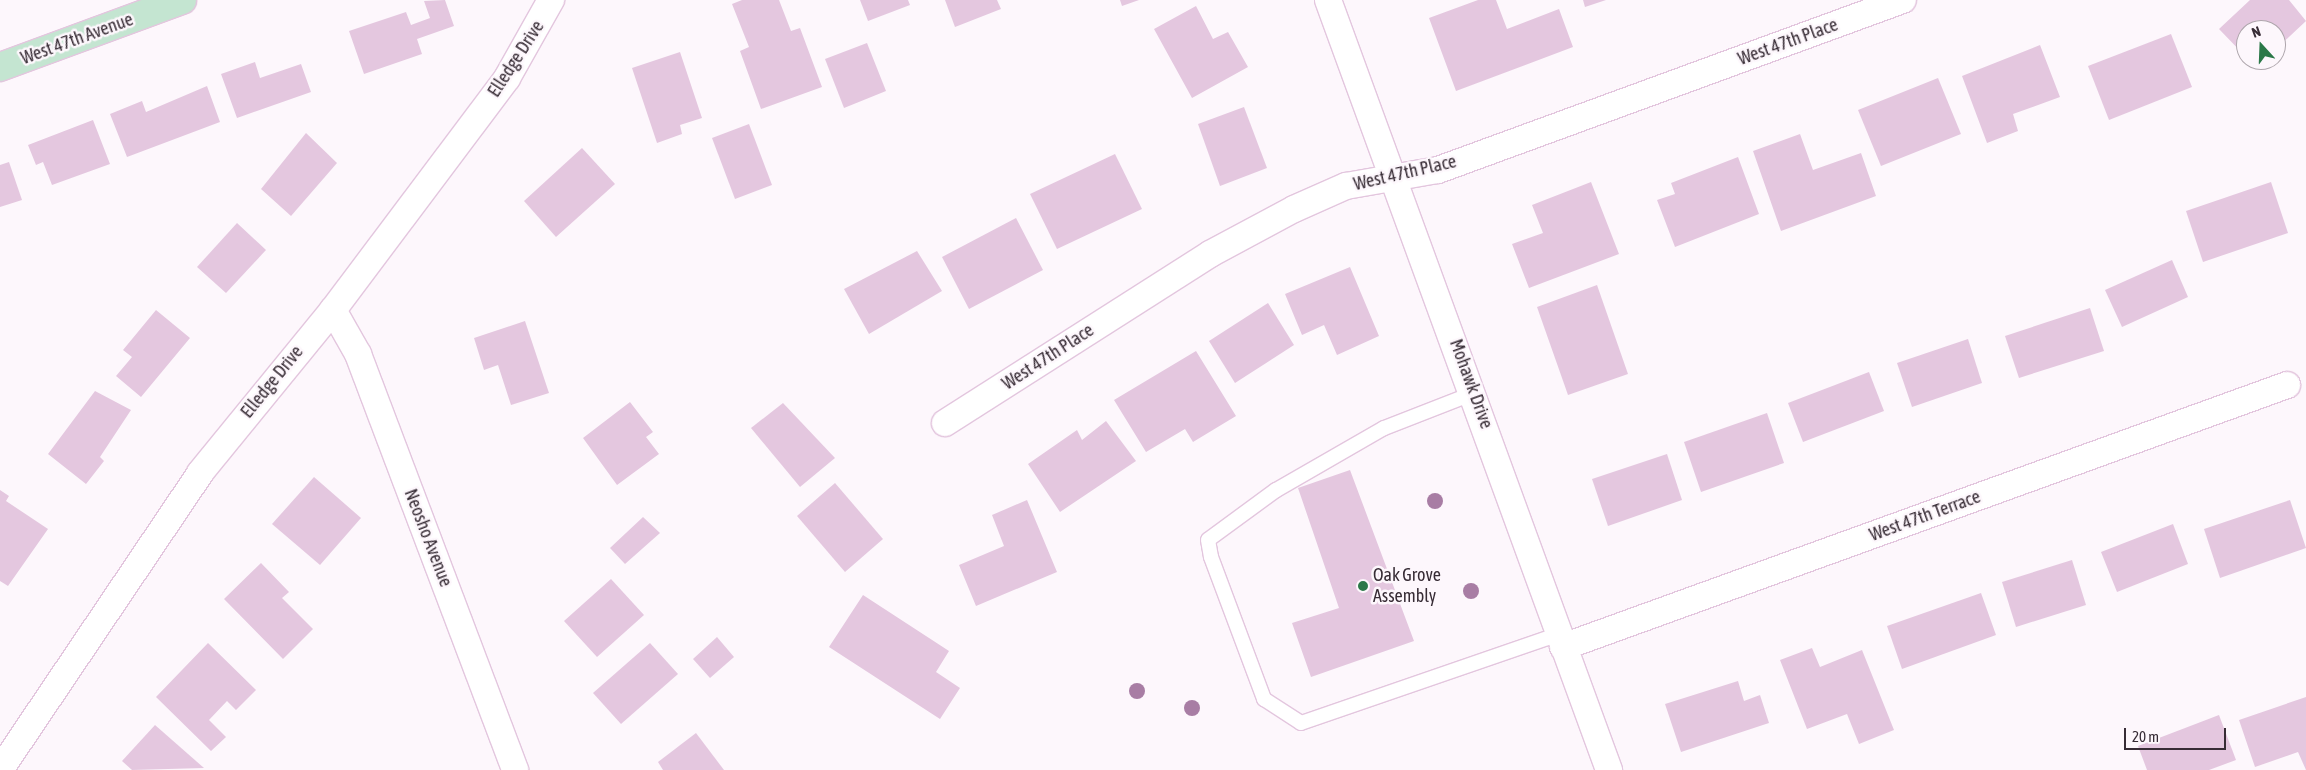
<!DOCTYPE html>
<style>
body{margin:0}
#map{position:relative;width:2306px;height:770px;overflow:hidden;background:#fdf7fc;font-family:"Asap Condensed",sans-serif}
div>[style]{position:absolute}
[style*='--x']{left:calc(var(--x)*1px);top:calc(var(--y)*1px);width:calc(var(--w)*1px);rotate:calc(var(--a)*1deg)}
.building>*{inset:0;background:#e4c7df}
.roads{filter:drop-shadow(1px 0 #e3c6de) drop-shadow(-1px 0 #e3c6de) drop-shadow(0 1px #e3c6de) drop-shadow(0 -1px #e3c6de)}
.lane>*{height:14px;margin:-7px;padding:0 7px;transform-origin:7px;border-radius:7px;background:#fff}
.street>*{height:26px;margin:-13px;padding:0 13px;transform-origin:13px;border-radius:13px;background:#fff}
.secondary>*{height:28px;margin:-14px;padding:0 14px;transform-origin:14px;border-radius:14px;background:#c4e5d1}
.trees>*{width:16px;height:16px;margin:-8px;border-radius:50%;background:#a87da4}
.dots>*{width:14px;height:14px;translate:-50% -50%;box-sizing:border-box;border:2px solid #fdf7fc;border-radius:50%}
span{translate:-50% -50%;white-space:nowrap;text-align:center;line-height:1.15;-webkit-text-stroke:5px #fdf7fc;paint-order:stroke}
.street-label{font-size:18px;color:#372c35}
.poi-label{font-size:18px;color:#372c35}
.left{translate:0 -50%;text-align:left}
.north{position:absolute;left:2236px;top:20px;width:50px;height:50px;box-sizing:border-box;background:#fdf7fc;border:1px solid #aea6ac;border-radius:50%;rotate:340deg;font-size:14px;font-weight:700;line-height:20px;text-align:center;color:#372c35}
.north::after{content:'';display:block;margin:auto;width:18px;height:22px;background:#2b7848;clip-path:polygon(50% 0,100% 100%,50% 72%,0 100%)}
.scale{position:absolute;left:2124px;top:728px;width:102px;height:22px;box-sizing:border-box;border:2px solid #372c35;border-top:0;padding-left:6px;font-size:15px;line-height:18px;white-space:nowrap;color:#372c35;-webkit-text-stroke:4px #fdf7fc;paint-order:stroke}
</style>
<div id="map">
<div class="building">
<div style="clip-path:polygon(445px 0,454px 26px,417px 39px,422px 54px,364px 74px,349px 31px,406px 12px,411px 25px,430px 18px,424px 1px)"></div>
<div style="clip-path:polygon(742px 0,779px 0,791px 31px,800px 28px,822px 87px,761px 109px,740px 51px,749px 47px,732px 4px)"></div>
<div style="clip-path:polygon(860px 0,908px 0,910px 5px,868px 21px)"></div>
<div style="clip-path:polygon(945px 0,997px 0,1001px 9px,955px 27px)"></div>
<div style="clip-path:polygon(1120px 0,1139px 0,1122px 6px)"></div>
<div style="clip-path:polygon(1478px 0,1496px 0,1507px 29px,1559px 9px,1573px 47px,1456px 91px,1429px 18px)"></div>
<div style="clip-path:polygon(1583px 0,1606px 0,1585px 7px)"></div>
<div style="clip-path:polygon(2250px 0,2289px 0,2306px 21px,2276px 49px,2276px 30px,2246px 30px,2246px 57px,2219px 29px)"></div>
<div style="clip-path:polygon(1196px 6px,1213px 39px,1228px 32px,1248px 67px,1192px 98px,1154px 29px)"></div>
<div style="clip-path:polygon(2171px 34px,2192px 87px,2109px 120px,2088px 66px)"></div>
<div style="clip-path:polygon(867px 43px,886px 91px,844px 108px,825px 59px)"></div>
<div style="clip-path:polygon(2040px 45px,2060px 97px,2013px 114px,2018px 131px,1987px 143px,1962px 76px)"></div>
<div style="clip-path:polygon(680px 52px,702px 118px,680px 125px,682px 134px,657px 143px,632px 68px)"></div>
<div style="clip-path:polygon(2249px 60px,2264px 60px,2256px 67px)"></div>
<div style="clip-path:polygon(255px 62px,260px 78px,301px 64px,311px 92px,237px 118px,221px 74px)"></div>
<div style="clip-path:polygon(1938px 78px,1961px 134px,1881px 166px,1858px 110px)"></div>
<div style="clip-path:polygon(207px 86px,220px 122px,127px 157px,110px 114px,142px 101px,146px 112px)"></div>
<div style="clip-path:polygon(1244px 107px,1267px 168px,1220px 186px,1198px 124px)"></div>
<div style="clip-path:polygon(93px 120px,110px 164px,52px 185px,43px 162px,36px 165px,28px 145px)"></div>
<div style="clip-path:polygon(749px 124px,772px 185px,735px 199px,712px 138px)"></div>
<div style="clip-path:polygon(306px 133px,337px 163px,291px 216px,261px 189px)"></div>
<div style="clip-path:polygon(1800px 134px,1813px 170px,1861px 153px,1876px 196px,1781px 231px,1753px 151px)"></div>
<div style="clip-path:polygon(582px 148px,615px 184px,556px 237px,524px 201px)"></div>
<div style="clip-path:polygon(1115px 154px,1142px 209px,1057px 249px,1030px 194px)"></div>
<div style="clip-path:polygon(1738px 157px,1759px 214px,1675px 247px,1657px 200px,1675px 194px,1671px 183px)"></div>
<div style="clip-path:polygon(9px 162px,22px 200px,0 207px,0 165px)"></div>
<div style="clip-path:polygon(1591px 182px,1619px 254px,1529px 288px,1512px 244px,1543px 233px,1532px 205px)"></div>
<div style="clip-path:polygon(2271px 182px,2288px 233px,2203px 262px,2186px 211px)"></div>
<div style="clip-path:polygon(1016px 218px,1043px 270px,969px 309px,942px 257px)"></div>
<div style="clip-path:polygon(237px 223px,266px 250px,226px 293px,197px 267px)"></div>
<div style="clip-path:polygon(917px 251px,942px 291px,869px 334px,844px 289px)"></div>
<div style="clip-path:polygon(2172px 260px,2188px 297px,2122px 327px,2105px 290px)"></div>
<div style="clip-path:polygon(1350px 267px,1379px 336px,1337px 355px,1324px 325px,1302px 335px,1285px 294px)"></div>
<div style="clip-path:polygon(1597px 285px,1628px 374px,1568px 395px,1537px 307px)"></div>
<div style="clip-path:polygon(1268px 303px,1294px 345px,1235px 383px,1209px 341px)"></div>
<div style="clip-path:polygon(2090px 308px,2104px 351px,2019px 378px,2005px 336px)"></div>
<div style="clip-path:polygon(156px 310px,190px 338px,141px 397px,116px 376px,132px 357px,123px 350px)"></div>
<div style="clip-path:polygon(525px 321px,549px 393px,511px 405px,498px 365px,484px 370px,474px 338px)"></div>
<div style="clip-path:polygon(1968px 339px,1982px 383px,1912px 407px,1897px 363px)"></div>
<div style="clip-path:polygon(1196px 351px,1236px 416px,1193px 442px,1185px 429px,1146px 452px,1114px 400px)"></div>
<div style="clip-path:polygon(1869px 372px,1884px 411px,1803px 442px,1788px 403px)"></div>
<div style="clip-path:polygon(95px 391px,131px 410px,100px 457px,104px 461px,86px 484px,48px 454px)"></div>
<div style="clip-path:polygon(630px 402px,653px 432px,646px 437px,659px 454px,617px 485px,583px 438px)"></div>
<div style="clip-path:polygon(783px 403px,835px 458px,800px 487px,751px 428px)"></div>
<div style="clip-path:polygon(1767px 413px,1784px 463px,1701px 492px,1684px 442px)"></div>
<div style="clip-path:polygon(1106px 421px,1136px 461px,1060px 512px,1028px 464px,1077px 430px,1082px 440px)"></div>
<div style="clip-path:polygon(1667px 454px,1682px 500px,1608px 526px,1592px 479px)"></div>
<div style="clip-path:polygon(1350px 470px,1414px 641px,1311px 677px,1292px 623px,1339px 608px,1298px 488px)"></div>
<div style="clip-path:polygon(314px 477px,361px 518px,320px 565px,272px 524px)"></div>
<div style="clip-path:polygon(835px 483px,883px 539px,845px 572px,797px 516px)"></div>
<div style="clip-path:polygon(0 490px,9px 496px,6px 501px,48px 529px,8px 586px,0 581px)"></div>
<div style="clip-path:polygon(1027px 500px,1057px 572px,976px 606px,959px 565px,1004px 546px,992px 515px)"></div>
<div style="clip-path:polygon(2290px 500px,2306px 548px,2220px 578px,2204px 529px)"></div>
<div style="clip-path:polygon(643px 517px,660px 533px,625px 564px,610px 548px)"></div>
<div style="clip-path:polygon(2173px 524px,2188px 564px,2117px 592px,2101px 552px)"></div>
<div style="clip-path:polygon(2072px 560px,2086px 605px,2016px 627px,2002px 582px)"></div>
<div style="clip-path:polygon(261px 563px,289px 592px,282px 598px,313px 629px,283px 659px,224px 599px)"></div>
<div style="clip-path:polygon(611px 579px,644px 615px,597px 657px,564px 621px)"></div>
<div style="clip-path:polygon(1981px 593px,1996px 635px,1902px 669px,1887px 626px)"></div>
<div style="clip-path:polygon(863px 595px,949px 651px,936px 672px,960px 688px,940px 719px,829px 647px)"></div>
<div style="clip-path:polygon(717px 637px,734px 657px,710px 678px,693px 659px)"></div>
<div style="clip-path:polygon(208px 643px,256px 690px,236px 710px,227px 701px,209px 720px,226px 737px,211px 751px,156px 697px)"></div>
<div style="clip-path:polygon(650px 643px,678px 674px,621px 724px,593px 693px)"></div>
<div style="clip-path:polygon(1812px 648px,1820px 667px,1862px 650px,1894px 730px,1859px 744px,1847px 714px,1807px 729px,1780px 660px)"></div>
<div style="clip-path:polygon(1738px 681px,1744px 701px,1760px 695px,1769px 723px,1681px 752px,1665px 704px)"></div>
<div style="clip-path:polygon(2306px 697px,2306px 770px,2298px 752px,2255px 767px,2239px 720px)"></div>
<div style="clip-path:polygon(2219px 715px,2236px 760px,2209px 770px,2147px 770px,2138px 746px)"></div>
<div style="clip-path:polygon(155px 725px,204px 768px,132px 770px,122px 761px)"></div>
<div style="clip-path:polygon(696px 733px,724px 770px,663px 770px,658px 762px)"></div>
</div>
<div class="roads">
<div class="lane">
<div style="--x:1474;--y:393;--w:97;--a:158.7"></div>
<div style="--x:1384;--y:428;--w:125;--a:150.1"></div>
<div style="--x:1276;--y:490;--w:84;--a:143.7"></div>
<div style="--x:1208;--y:540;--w:17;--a:80"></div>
<div style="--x:1211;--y:557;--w:152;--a:69.5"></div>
<div style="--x:1264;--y:699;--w:44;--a:33"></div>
<div style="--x:1301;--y:723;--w:273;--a:-19"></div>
</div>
<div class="street">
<div style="--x:1328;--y:0;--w:820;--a:69.95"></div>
<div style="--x:333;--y:310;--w:51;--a:60.4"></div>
<div style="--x:358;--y:354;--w:445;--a:69.3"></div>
<div style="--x:945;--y:423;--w:314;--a:-32.5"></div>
<div style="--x:1210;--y:254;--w:95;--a:-28.2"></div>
<div style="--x:1294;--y:209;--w:57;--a:-23.9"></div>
<div style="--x:1346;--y:186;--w:93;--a:-9.9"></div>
<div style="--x:1438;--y:170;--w:495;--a:-20.1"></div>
<div style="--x:1563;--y:647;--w:770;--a:-19.89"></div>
<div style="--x:0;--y:770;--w:358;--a:-56"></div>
<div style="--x:200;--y:473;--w:210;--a:-50.8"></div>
<div style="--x:333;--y:310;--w:290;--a:-53.1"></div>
<div style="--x:507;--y:78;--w:90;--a:-60.6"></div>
</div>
<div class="secondary">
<div style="--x:0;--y:67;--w:194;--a:-20.2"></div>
</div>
</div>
<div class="trees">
<div style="left:1435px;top:501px"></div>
<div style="left:1471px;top:591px"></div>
<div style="left:1137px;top:691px"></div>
<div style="left:1192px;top:708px"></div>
</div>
<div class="dots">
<div style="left:1363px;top:586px;background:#2b7848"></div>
</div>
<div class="street-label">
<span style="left:77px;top:39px;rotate:-20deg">West 47th Avenue</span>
<span style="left:1788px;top:42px;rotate:-20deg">West 47th Place</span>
<span style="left:516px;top:59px;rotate:-57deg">Elledge Drive</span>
<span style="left:1405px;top:173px;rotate:-13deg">West 47th Place</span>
<span style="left:1048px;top:357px;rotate:-33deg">West 47th Place</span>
<span style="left:272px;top:382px;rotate:-51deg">Elledge Drive</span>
<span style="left:1471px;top:384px;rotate:70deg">Mohawk Drive</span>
<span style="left:1925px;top:516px;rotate:-20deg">West 47th Terrace</span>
<span style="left:428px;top:538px;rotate:69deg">Neosho Avenue</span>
</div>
<div class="poi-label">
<span class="left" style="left:1373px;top:586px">Oak Grove<br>Assembly</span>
</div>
<div class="north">N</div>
<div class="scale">20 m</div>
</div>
